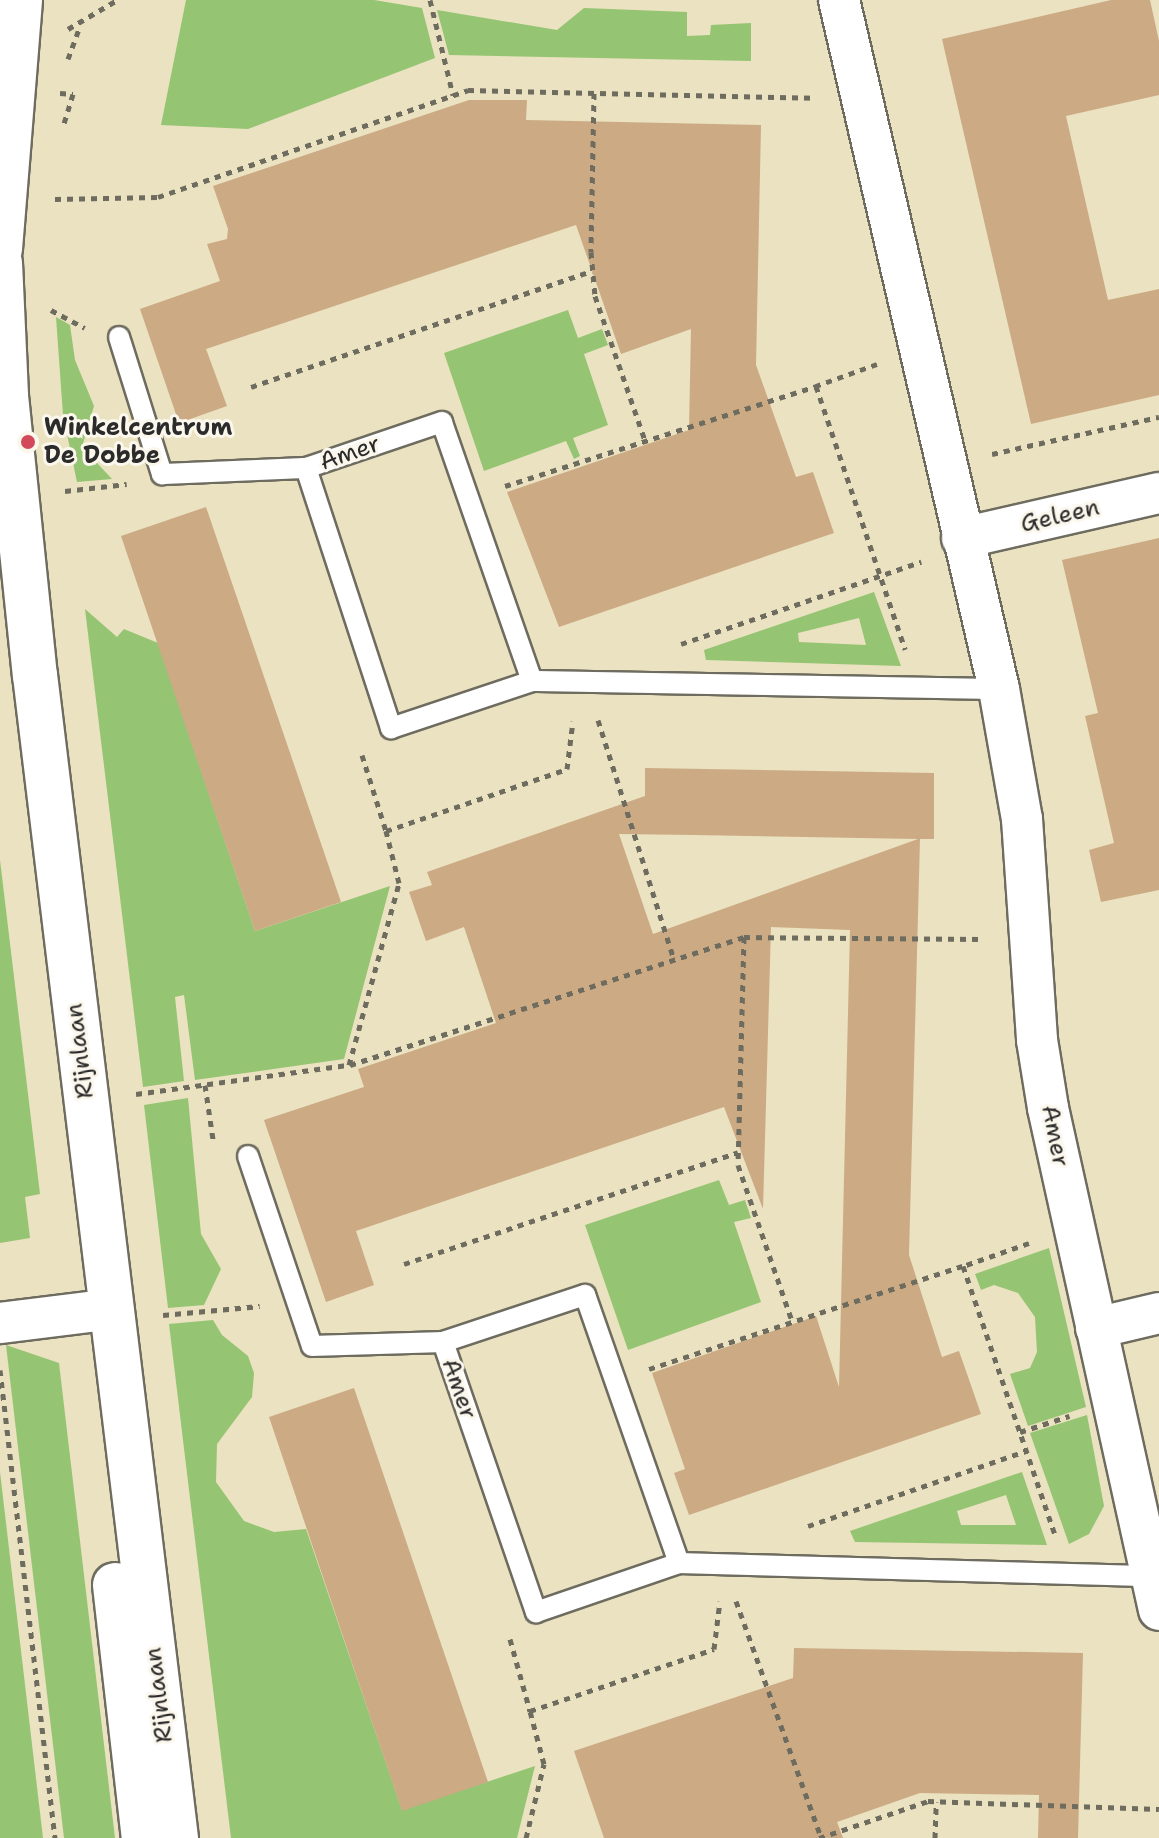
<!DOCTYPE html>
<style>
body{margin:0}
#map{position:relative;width:1159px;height:1838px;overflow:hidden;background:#eae2c0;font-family:"Shantell Sans",sans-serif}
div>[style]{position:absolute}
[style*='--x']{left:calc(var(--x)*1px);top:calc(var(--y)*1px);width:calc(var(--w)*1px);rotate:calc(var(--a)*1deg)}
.green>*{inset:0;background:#95c472}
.building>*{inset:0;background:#ccaa84}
.path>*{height:5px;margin-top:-2.5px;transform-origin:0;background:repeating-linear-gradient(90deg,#6e6b5f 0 6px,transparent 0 12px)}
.roads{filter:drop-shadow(2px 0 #6e6b5f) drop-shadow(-2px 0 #6e6b5f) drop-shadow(0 2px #6e6b5f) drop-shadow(0 -2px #6e6b5f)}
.service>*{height:20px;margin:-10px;padding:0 10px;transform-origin:10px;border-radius:10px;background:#fff}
.minor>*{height:40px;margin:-20px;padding:0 20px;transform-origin:20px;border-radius:20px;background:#fff}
.tertiary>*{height:44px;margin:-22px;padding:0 22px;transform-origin:22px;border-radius:22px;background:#fff}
.dots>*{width:22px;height:22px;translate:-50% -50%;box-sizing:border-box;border:4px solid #fbf7ec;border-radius:50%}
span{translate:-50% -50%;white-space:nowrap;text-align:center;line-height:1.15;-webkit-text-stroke:6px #fbf7ec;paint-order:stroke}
.poi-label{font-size:24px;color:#2b2b2b;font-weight:700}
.left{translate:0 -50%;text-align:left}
.street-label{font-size:24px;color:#2b2b2b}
</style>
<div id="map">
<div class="green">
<div style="clip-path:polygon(186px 0,374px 0,422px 8px,435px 58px,248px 129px,161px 125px)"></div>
<div style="clip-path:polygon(584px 8px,687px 12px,687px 36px,710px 35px,711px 25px,751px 23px,751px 61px,449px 55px,437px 10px,557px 30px)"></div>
<div style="clip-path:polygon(568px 310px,578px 338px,602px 329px,608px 345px,584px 354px,608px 425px,573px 438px,580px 456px,574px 459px,566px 441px,484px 471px,444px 353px)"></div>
<div style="clip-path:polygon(56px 317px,70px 325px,75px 360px,94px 406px,82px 447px,112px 479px,77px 482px,63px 415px)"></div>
<div style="clip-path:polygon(evenodd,874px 592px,901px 666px,706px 660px,704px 650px,874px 592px,859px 618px,866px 645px,799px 642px,798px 633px,859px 618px)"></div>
<div style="clip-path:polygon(85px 609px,117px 637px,124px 629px,158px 643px,255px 931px,390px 886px,344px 1059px,195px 1080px,184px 995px,175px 997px,184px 1081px,143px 1087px)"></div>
<div style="clip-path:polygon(0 860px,40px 1194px,25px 1197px,30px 1238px,0 1243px)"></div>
<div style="clip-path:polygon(188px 1098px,201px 1234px,221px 1269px,204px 1305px,168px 1308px,144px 1105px)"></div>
<div style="clip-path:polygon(719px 1180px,729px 1205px,745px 1200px,751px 1218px,734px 1222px,761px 1302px,628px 1350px,585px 1225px)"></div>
<div style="clip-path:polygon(1049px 1248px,1086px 1407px,1028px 1426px,1010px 1374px,1030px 1368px,1037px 1352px,1035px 1317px,1018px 1293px,994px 1285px,981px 1290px,975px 1274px)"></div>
<div style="clip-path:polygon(213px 1320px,222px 1335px,248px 1356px,254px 1373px,252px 1397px,217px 1444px,216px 1482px,244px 1521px,274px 1532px,306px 1529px,402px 1810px,535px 1766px,517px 1838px,231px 1838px,169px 1324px)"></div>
<div style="clip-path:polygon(6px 1345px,59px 1363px,115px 1838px,64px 1838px)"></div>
<div style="clip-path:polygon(1087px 1415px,1104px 1506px,1089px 1534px,1069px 1544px,1030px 1433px)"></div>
<div style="clip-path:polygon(0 1472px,43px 1838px,0 1838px)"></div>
<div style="clip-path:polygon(evenodd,1022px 1472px,1047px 1545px,855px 1542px,850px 1531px,1022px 1472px,1006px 1495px,1016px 1525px,961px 1525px,957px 1511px,1006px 1495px)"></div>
</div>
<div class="building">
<div style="clip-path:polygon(1111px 0,1150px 0,1159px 41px,1159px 95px,1066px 116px,1108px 300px,1159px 289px,1159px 395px,1031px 424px,942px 39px)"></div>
<div style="clip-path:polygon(469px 100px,527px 100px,526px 120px,761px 125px,756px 365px,796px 477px,813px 472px,834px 533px,559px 627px,507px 492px,689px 430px,691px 329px,621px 354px,576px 225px,206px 349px,227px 406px,179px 423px,140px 309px,220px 281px,207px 244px,227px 239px,228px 229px,213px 186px)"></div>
<div style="clip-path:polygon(206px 507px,341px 902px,255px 931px,121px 536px)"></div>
<div style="clip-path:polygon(1159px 538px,1159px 890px,1101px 902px,1089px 850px,1114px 843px,1085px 716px,1098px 713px,1062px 560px)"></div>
<div style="clip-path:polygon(evenodd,645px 768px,934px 773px,934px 839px,920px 839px,909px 1255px,942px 1357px,959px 1351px,981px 1414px,689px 1515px,674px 1473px,685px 1469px,652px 1373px,816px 1316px,839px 1387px,850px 930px,771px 927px,763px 1209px,724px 1107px,356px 1231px,374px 1285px,326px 1302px,264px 1120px,364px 1087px,358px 1069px,496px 1023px,464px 927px,426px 941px,409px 892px,432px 885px,427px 872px,645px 796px,645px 768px,619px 834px,694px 835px,918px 839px,653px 934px,619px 834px)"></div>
<div style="clip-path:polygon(354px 1388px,488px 1782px,402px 1811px,269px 1417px)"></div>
<div style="clip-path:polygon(794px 1648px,1083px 1653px,1078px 1838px,1038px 1838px,1039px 1795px,920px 1793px,837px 1822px,843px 1838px,604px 1838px,574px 1751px,793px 1678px)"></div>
</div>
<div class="path">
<div style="--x:430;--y:0;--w:98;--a:76.4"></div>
<div style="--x:68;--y:29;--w:57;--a:-30.6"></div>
<div style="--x:68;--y:59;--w:35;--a:-70"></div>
<div style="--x:60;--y:93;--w:13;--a:4"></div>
<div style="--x:73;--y:94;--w:34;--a:107"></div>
<div style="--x:594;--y:93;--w:159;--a:91.1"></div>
<div style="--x:591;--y:252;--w:44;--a:84.8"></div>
<div style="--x:595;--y:296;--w:152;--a:70.9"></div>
<div style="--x:55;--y:199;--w:103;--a:-1.1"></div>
<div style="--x:158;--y:197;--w:328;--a:-19"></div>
<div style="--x:468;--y:90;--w:347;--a:1.3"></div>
<div style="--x:51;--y:310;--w:38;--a:28"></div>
<div style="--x:877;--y:364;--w:65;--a:160.2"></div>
<div style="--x:816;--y:386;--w:278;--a:71.3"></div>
<div style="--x:251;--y:387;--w:360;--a:-18.8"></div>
<div style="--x:992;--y:454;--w:171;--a:-12.5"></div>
<div style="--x:505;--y:486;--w:327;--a:-17.8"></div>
<div style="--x:65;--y:491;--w:62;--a:-6.4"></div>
<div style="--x:681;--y:644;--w:254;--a:-18.9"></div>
<div style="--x:598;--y:720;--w:251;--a:72.4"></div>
<div style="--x:362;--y:755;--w:80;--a:72.5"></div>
<div style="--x:744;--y:937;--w:228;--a:91.5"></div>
<div style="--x:738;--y:1165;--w:165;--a:70.9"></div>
<div style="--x:350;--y:1065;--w:414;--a:-18"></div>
<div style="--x:744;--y:937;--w:239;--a:0.5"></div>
<div style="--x:205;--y:1085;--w:55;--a:81.6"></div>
<div style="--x:136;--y:1094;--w:215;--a:-7.8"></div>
<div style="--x:349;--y:1065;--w:189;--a:-74.6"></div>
<div style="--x:399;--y:883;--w:54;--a:-104"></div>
<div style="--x:386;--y:831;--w:191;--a:-18.9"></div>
<div style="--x:567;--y:769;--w:48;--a:-82.9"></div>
<div style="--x:1029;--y:1243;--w:70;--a:160.8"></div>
<div style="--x:963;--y:1266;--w:284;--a:71.1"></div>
<div style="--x:404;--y:1264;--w:352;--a:-18.5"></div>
<div style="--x:163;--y:1315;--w:97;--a:-5.3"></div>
<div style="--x:649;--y:1369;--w:330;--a:-18.2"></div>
<div style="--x:0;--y:1370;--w:471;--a:83.3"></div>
<div style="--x:1020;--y:1432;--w:52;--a:-18.1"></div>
<div style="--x:808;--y:1526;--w:231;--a:-19"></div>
<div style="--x:736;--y:1601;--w:251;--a:70.2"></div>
<div style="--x:510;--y:1639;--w:75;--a:74.5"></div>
<div style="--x:526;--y:1838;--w:76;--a:-76.3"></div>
<div style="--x:544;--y:1764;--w:55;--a:-104.8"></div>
<div style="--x:530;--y:1711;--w:194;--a:-18.6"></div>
<div style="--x:714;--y:1649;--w:48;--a:-82.9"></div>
<div style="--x:819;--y:1838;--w:115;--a:-18.7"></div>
<div style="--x:928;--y:1801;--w:231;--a:2"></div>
<div style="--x:935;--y:1838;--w:36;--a:-88"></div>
</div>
<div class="roads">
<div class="service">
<div style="--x:119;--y:337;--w:144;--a:72.6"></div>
<div style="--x:162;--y:474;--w:144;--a:-2.4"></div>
<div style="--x:532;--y:681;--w:274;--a:-109.2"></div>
<div style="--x:442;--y:422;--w:144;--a:161.3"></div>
<div style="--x:306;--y:468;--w:274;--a:71.9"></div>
<div style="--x:391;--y:728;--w:149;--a:-18.4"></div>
<div style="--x:532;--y:681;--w:467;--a:1"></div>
<div style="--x:248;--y:1156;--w:200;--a:71.4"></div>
<div style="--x:312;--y:1346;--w:131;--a:-1.7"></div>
<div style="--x:679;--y:1563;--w:284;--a:-109.3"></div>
<div style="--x:585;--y:1295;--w:150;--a:161.7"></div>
<div style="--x:443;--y:1342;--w:286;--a:71"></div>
<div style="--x:536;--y:1612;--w:151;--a:-18.9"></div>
<div style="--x:679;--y:1563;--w:472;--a:1.6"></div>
</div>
<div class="minor">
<div style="--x:839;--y:0;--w:707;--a:76.93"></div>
<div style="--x:999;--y:689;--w:132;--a:80"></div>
<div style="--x:1022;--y:819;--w:222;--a:86.1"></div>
<div style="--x:1037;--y:1040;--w:69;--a:80.8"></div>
<div style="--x:1048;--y:1108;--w:514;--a:77.53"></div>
<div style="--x:962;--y:538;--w:202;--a:-12.9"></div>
<div style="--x:0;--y:1323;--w:113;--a:-7.1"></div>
<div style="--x:1096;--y:1328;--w:65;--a:-13.4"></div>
</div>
<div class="tertiary">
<div style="--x:0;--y:249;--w:250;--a:-85.4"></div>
<div style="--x:0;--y:263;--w:133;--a:87.4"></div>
<div style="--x:6;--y:396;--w:281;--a:84.1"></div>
<div style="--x:35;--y:675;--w:1172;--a:83.09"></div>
<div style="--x:115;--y:1585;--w:255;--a:83.5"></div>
</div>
</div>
<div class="dots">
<div style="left:28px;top:442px;background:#d1495b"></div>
</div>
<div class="poi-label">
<span class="left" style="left:44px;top:442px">Winkelcentrum<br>De Dobbe</span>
</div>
<div class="street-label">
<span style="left:350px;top:453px;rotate:-19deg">Amer</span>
<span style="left:1060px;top:516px;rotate:-13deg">Geleen</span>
<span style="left:80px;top:1051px;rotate:-97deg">Rijnlaan</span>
<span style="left:1055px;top:1136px;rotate:79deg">Amer</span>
<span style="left:459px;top:1389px;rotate:71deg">Amer</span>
<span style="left:159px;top:1695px;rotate:-97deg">Rijnlaan</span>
</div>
</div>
